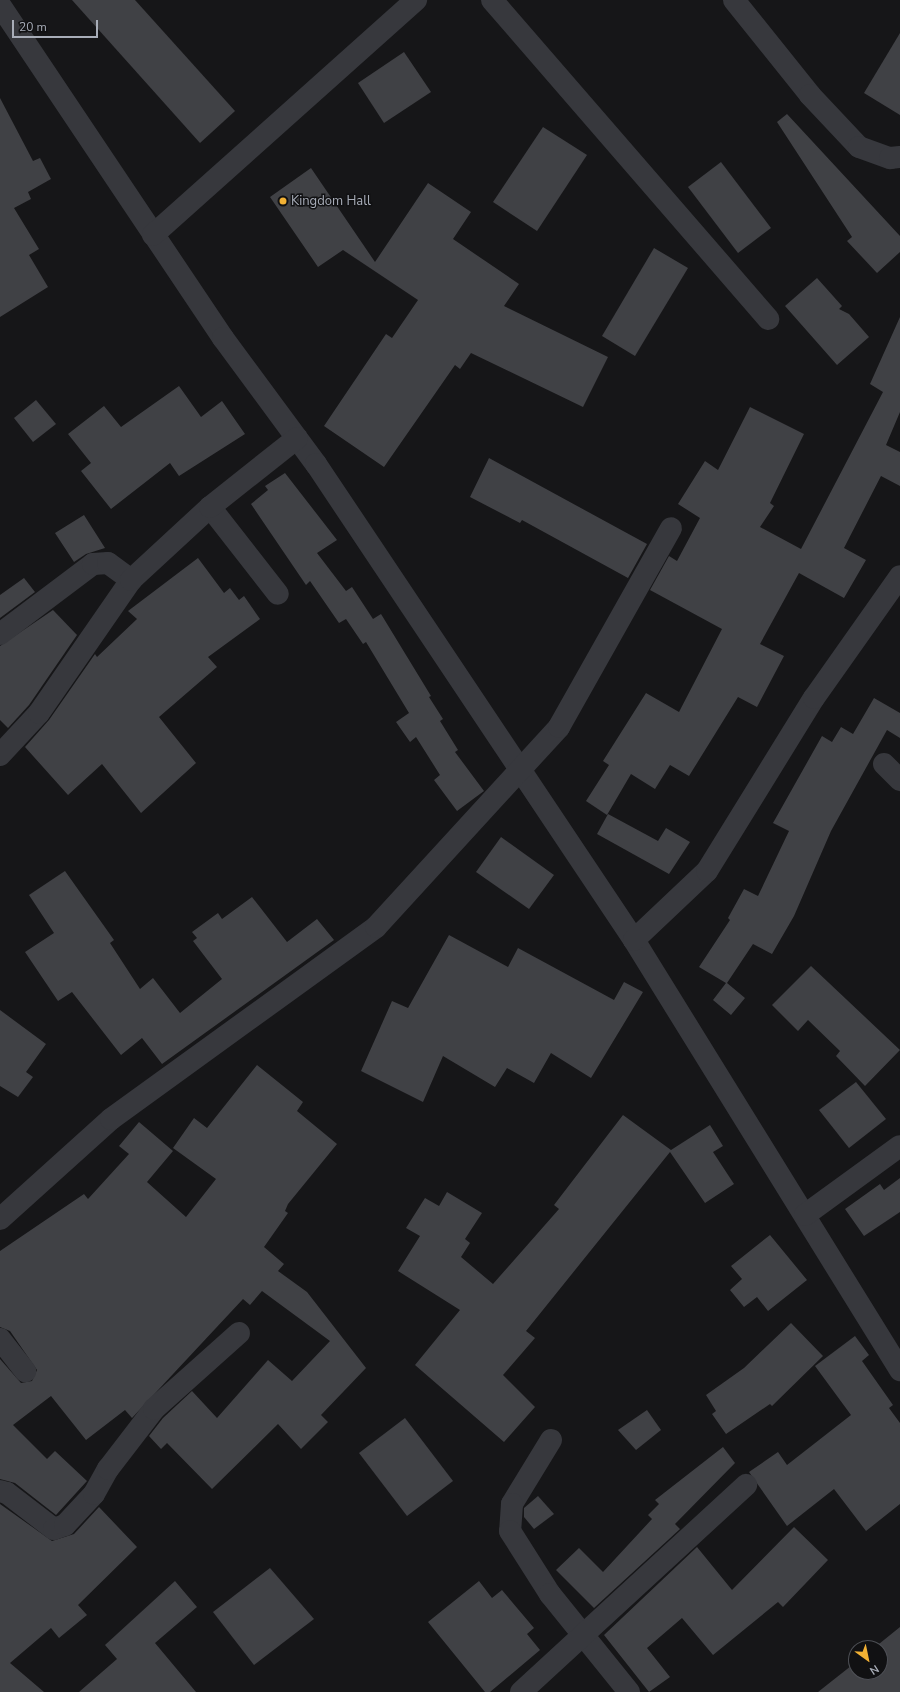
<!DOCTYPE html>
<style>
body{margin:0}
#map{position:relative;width:900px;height:1692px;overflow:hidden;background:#161618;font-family:"Nunito Sans",sans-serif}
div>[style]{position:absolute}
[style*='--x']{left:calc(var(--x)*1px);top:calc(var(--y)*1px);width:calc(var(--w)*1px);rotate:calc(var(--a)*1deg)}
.building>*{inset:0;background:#404145}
.minor>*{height:22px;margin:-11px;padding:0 11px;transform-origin:11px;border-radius:11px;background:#37383d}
.dots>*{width:11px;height:11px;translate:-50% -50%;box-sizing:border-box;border:2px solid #111113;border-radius:50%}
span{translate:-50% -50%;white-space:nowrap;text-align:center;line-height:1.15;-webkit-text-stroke:3px #111113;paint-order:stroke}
.poi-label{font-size:13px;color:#a8adb8}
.left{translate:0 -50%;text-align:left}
.north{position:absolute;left:848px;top:1640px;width:40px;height:40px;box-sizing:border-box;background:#111113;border:1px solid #4d4f55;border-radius:50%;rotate:147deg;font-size:11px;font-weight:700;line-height:16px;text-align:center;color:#a8adb8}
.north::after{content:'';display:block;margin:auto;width:14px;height:18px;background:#f2b134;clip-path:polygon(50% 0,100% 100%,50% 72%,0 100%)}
.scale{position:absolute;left:12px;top:20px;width:86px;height:18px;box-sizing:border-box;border:2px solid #a8adb8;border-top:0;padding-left:5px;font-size:12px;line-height:14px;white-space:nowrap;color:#a8adb8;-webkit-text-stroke:3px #111113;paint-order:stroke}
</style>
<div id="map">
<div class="building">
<div style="clip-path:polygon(72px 0,135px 0,235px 111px,200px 143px)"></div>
<div style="clip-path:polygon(900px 33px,900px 115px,864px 93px)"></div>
<div style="clip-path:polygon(404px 52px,431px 92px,384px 123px,358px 83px)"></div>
<div style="clip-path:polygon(0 98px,33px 161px,40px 158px,51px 179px,28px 192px,31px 199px,14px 208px,39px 249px,29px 255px,48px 287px,0 317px)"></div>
<div style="clip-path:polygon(787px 114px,900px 236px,900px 252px,877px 273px,847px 241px,852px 237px,777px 122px)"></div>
<div style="clip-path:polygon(543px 127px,587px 155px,537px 231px,493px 202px)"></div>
<div style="clip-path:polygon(721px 162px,771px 228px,738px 253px,688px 187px)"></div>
<div style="clip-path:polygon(311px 168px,375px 262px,428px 183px,471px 212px,453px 239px,519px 284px,504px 306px,608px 357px,583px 407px,471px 353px,460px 369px,455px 365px,384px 467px,324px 426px,386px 334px,392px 338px,418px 300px,343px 250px,318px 267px,270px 197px)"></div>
<div style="clip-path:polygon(654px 248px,688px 268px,635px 356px,602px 336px)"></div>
<div style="clip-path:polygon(817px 278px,842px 306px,839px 309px,849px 314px,869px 337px,837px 365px,785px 306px)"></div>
<div style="clip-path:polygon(900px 317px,900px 412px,886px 445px,900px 452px,900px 486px,881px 476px,844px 548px,866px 560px,844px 598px,799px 573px,760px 644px,784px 656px,757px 707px,738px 697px,689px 776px,670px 765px,655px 789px,631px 774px,607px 815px,586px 801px,609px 765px,603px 761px,646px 693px,679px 712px,722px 629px,650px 590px,669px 556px,677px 561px,700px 518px,678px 504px,705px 461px,718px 470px,750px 407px,804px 434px,770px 503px,774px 506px,760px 527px,801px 549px,883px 392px,870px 384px)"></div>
<div style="clip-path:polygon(179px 386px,201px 417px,222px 401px,245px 434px,179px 476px,170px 463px,111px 509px,81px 471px,91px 463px,68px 434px,104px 406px,121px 427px)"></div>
<div style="clip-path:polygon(36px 400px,56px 424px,33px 442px,14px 418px)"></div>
<div style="clip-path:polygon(489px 458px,647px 544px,628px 578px,522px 520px,520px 523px,470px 497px)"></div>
<div style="clip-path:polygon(285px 473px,337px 540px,317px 553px,346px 591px,352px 587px,373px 619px,381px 614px,431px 696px,429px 697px,443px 719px,440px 721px,458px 750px,455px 752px,484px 791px,457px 811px,434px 780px,440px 775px,416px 737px,410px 742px,396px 722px,409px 713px,366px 642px,363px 644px,346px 619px,339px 623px,310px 581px,306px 585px,251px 504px,268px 490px,265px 486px)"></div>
<div style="clip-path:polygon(84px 515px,105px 548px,86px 554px,74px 562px,55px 533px)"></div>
<div style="clip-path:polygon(198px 558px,224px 593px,230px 588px,239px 600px,244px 596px,260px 619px,208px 657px,217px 667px,159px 717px,196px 763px,141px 813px,102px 764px,68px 795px,25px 747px,49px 720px,95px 654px,97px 657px,137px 619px,128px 611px)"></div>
<div style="clip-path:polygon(24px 578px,35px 592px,0 618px,0 595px)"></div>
<div style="clip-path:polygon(53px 610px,77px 635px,29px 705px,8px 728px,0 720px,0 646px)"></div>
<div style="clip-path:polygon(874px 698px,900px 713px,900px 738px,887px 730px,831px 831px,794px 916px,772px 954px,753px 944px,727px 983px,745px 998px,731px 1015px,713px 1000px,726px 983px,699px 967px,730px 920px,728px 918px,744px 889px,758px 896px,789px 831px,773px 823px,822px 736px,832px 742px,841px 727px,853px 734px)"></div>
<div style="clip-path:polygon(608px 814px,658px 841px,666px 828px,690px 842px,669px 874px,597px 834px)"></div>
<div style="clip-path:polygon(501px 837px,554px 875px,529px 909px,476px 872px)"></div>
<div style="clip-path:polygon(65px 871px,114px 940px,110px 943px,140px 989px,153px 978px,180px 1013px,222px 979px,193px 941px,197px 938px,192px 932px,218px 913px,222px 919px,252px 897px,287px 942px,317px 919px,334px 940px,162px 1064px,142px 1038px,121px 1055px,72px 992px,58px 1001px,25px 952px,54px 933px,29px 895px)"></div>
<div style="clip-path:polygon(449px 935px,508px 967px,518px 948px,614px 1000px,624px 982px,643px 992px,591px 1078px,551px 1053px,534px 1083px,507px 1068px,495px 1087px,443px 1056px,423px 1102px,361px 1071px,392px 1001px,408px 1008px)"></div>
<div style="clip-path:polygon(811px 966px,900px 1050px,865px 1086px,836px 1056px,840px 1051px,808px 1020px,798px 1031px,772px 1005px)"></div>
<div style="clip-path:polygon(0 1010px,46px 1044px,26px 1072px,33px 1077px,18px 1097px,0 1086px)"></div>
<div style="clip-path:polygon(257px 1065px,303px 1102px,297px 1111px,337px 1144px,288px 1204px,285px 1211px,288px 1213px,264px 1247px,284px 1264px,278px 1271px,307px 1292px,366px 1368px,321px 1415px,328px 1422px,301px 1449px,278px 1424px,212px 1489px,167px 1443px,161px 1449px,149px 1436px,163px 1418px,192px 1391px,217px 1418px,268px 1360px,292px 1381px,330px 1341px,262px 1291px,250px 1305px,243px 1299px,132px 1418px,125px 1410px,86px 1440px,51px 1396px,13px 1425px,47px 1459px,55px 1451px,87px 1481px,56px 1515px,15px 1483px,0 1479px,0 1359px,21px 1383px,32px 1381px,37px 1370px,10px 1331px,0 1327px,0 1251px,84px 1194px,88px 1199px,129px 1154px,119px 1146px,139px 1122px,173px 1151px,147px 1182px,186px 1217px,216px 1179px,173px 1148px,194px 1118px,207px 1128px)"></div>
<div style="clip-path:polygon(856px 1082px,886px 1119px,849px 1148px,819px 1110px)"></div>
<div style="clip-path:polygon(623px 1115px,671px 1150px,710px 1125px,723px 1146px,713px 1152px,734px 1184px,705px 1203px,670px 1152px,526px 1331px,535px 1338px,503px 1375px,535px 1407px,504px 1442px,415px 1365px,460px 1310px,398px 1271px,420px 1236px,406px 1228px,425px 1198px,439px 1206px,447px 1192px,482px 1213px,465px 1239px,470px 1243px,461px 1257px,493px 1284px,559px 1209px,554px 1205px)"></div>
<div style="clip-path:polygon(900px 1178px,900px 1212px,864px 1236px,845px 1209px,880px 1184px,884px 1190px)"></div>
<div style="clip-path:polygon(770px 1235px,807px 1280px,768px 1311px,757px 1297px,744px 1307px,730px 1290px,742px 1279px,731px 1266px)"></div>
<div style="clip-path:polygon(791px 1323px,823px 1356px,772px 1406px,770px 1404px,726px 1434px,712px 1414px,716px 1411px,706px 1395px,744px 1368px)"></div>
<div style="clip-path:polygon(855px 1336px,869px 1355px,862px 1361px,893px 1405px,889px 1408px,900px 1423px,900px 1504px,866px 1531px,834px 1489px,787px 1526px,749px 1472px,778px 1452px,787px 1465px,851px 1415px,815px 1366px)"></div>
<div style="clip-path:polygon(647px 1410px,661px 1430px,636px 1450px,618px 1430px)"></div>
<div style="clip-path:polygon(405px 1418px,453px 1481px,407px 1516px,359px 1453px)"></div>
<div style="clip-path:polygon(723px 1447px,735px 1463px,675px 1524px,680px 1529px,594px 1608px,556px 1570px,579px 1548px,603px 1572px,652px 1519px,648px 1515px,659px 1504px,655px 1500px)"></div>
<div style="clip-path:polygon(538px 1496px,554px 1514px,534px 1529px,524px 1517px,524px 1508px)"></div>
<div style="clip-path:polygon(0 1504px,52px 1541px,74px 1534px,99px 1507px,137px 1547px,78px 1605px,87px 1615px,59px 1638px,51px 1628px,10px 1663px,44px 1692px,0 1692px)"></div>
<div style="clip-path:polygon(794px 1527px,828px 1560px,783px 1607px,778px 1602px,713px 1655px,682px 1618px,647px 1648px,670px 1677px,649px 1692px,604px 1635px,697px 1547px,732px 1590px)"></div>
<div style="clip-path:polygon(270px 1568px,314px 1619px,254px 1665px,213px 1612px)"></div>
<div style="clip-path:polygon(175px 1581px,197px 1607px,155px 1643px,196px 1692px,79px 1692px,117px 1659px,105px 1645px)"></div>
<div style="clip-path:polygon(479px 1581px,492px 1598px,502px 1590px,534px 1628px,527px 1634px,540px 1650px,490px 1692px,485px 1692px,428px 1622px)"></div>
<div style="clip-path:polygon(900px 1627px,900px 1692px,818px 1692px,856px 1662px,856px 1672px,880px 1672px,880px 1648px,874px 1648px)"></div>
</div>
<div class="minor">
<div style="--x:492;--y:0;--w:422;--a:49.1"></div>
<div style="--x:734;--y:0;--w:122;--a:51.3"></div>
<div style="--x:810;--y:95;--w:71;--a:46.7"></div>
<div style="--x:859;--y:147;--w:33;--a:20"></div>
<div style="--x:890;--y:158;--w:10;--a:-6"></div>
<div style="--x:0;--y:5;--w:401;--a:56.2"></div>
<div style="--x:223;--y:338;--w:157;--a:53.6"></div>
<div style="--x:316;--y:464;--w:572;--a:56.25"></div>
<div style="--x:634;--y:940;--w:506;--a:58.26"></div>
<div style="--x:153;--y:235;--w:353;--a:-41.8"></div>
<div style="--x:210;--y:507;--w:110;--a:52"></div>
<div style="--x:0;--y:634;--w:116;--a:-37"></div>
<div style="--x:93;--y:564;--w:15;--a:-4"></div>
<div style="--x:108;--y:563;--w:29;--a:36"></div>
<div style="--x:0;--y:755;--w:57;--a:-47.1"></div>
<div style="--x:39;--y:713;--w:162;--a:-55.3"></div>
<div style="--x:131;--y:580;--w:108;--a:-42.7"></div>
<div style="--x:210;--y:507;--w:111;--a:-38.4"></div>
<div style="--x:884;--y:764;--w:23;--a:45"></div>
<div style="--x:634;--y:940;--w:100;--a:-43.4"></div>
<div style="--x:707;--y:871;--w:203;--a:-58.3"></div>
<div style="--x:814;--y:698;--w:149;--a:-54.8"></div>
<div style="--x:805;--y:1215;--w:117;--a:-36"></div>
<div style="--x:0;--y:1219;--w:149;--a:-42"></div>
<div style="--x:111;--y:1119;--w:327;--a:-35.9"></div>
<div style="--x:376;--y:927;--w:271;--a:-47.5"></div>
<div style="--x:559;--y:727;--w:228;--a:-60.6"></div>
<div style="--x:0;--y:1339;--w:41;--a:52"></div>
<div style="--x:551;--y:1440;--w:75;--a:121.4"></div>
<div style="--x:512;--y:1504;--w:27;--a:94"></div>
<div style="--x:510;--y:1531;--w:75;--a:57.6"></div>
<div style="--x:550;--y:1594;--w:126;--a:51.1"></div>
<div style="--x:0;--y:1491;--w:7;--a:16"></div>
<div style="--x:7;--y:1493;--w:59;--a:37.5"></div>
<div style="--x:54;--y:1529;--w:12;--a:-20"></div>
<div style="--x:65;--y:1525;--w:42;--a:-46.9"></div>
<div style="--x:94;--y:1494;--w:29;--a:-61"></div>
<div style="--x:108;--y:1469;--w:76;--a:-52.5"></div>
<div style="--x:154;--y:1409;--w:114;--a:-41.8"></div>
<div style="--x:521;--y:1692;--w:306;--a:-42.6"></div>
</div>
<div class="dots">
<div style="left:283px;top:201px;background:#f2b134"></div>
</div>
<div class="poi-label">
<span class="left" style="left:291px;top:201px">Kingdom Hall</span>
</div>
<div class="north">N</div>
<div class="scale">20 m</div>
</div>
